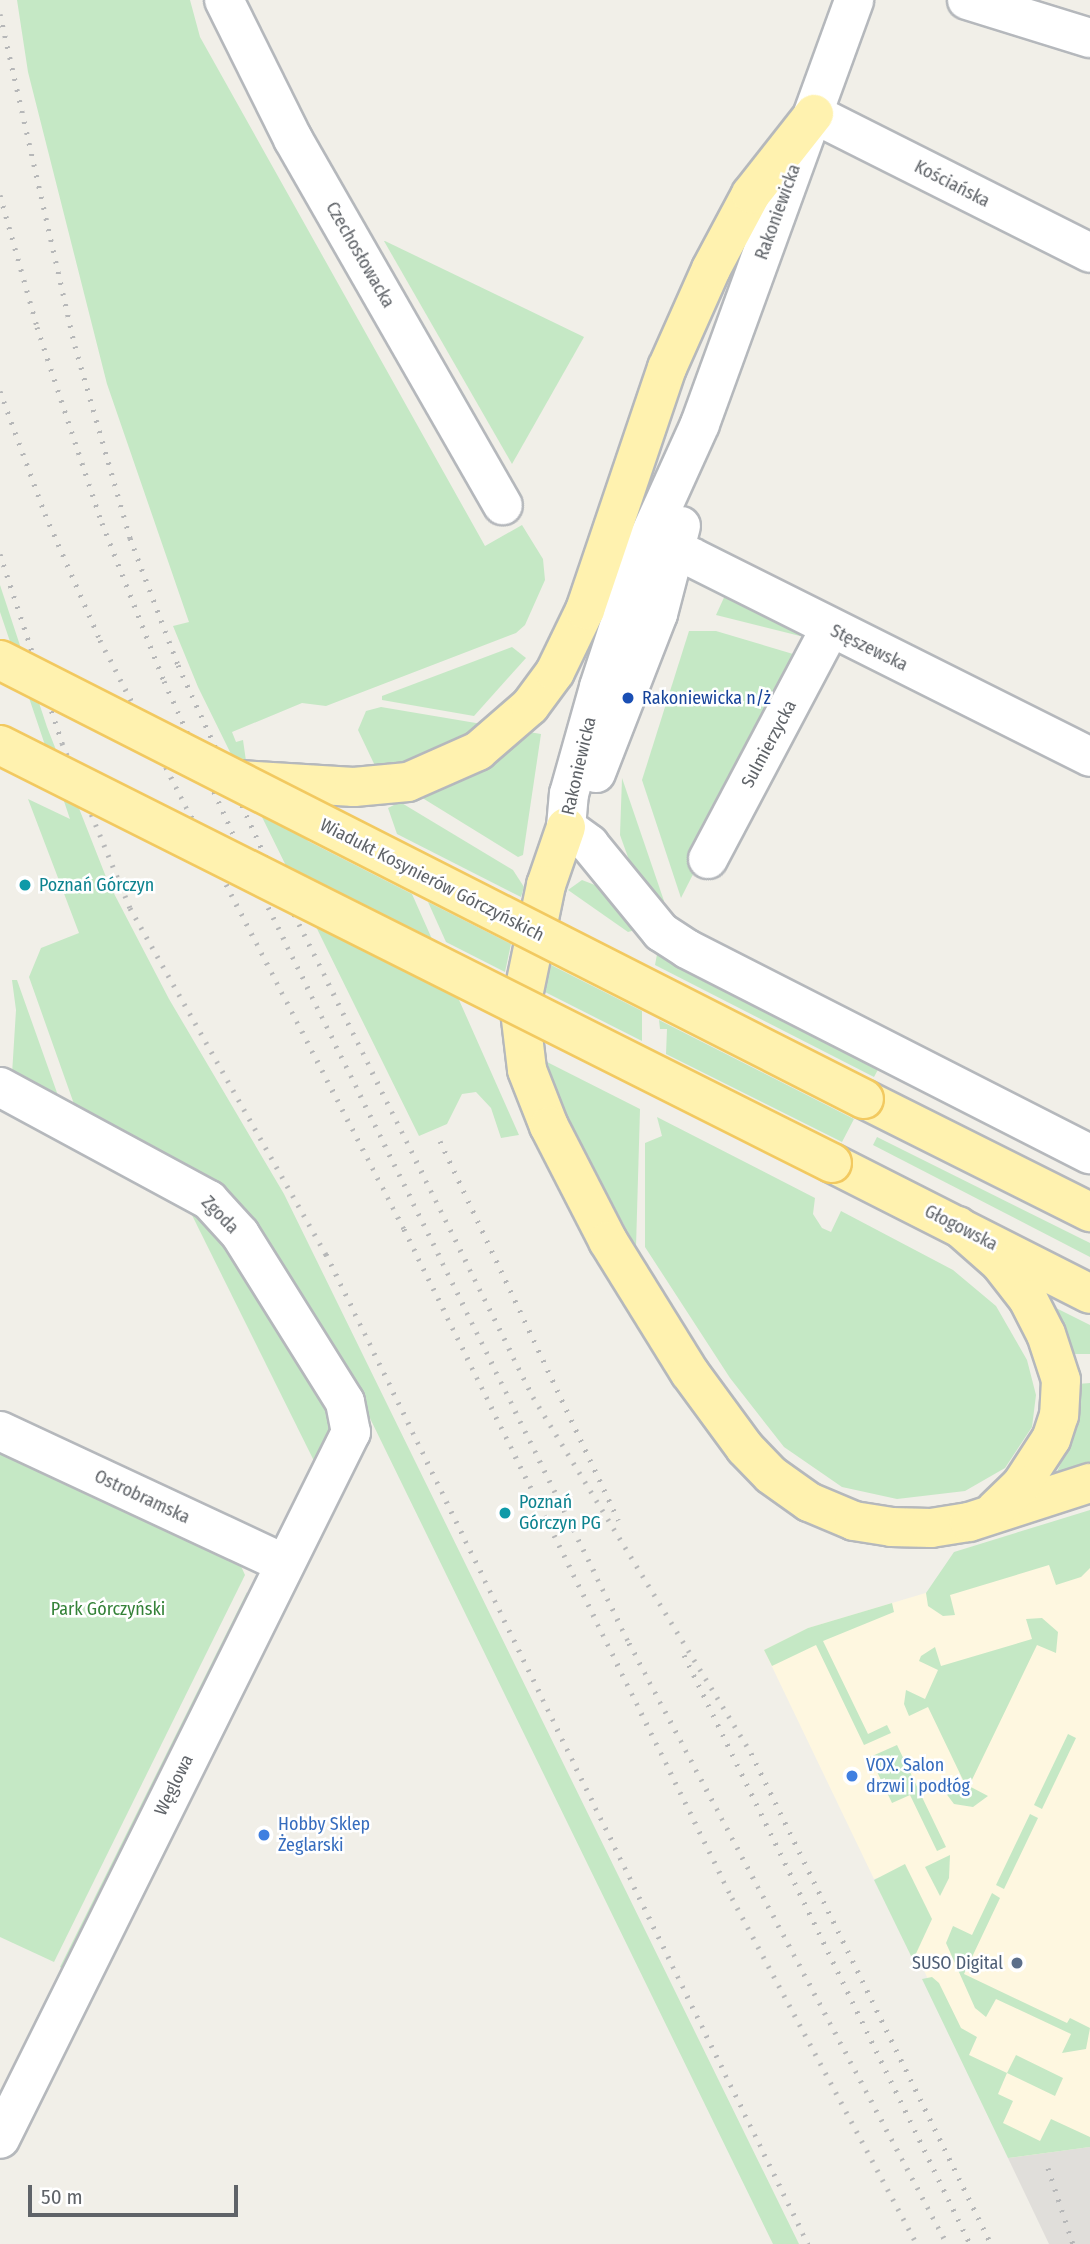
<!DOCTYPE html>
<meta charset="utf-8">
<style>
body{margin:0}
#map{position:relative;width:1090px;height:2244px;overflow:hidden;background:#f1efe8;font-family:"Fira Sans Condensed",sans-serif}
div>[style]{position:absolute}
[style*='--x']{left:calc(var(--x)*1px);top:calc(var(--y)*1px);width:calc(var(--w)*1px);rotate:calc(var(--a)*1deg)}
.commercial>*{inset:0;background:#fef7e0}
.industrial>*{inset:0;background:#e0deda}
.green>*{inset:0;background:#c5e8c5}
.roads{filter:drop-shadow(2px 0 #b5b8bc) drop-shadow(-2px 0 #b5b8bc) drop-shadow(0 2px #b5b8bc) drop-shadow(0 -2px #b5b8bc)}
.minor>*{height:38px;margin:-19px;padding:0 19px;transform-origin:19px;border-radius:19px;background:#fff}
.major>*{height:38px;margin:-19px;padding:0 19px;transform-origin:19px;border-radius:19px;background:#fff2af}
.rail>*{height:5px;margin-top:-2.5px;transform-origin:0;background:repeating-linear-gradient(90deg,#b6b7b8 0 2px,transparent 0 11px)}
.bridges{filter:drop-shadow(2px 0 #f2c960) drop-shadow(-2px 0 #f2c960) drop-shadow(0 2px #f2c960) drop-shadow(0 -2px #f2c960)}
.major-bridge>*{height:38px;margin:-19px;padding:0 19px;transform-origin:19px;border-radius:19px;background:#fff2af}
.dots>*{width:19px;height:19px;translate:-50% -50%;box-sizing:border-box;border:4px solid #fff;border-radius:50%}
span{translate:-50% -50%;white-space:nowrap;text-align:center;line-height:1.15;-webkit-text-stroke:5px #fff;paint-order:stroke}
.street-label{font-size:18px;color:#5f6368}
.transit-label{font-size:18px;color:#164399}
.left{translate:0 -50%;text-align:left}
.culture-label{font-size:18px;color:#0d838f}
.park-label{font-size:18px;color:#348238}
.shop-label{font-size:18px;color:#366cbe}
.service-label{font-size:18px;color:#4e5e75}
.right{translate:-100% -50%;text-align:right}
.scale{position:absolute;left:28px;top:2185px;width:210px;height:32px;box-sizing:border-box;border:4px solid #5f6368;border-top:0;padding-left:9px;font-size:21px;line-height:24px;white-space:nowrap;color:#5f6368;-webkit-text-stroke:5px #fff;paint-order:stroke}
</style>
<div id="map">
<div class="commercial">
<div style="clip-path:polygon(1090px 1544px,1090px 2147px,1012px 2158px,880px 1877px,874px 1879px,764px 1650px,808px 1628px)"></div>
</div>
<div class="industrial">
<div style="clip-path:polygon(1090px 2147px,1090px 2244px,1049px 2244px,1008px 2158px)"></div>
</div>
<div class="green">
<div style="clip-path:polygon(17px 0,190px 0,200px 37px,485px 546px,522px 525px,543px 559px,545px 580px,525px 625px,516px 633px,326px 706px,302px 703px,232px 732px,236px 742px,243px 740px,247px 768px,266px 761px,308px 841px,412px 894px,519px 1135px,501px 1138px,491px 1108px,476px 1092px,462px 1094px,447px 1124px,419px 1136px,198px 687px,173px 626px,189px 622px,107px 384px,28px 72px)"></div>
<div style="clip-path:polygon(385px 241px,584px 337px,512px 464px,384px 241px)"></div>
<div style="clip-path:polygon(0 585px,47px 727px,108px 882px,169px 999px,284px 1194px,799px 2244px,773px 2244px,364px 1406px,271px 1260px,74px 1104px,29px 977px,41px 948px,79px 933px,28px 799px,70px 819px,0 612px)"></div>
<div style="clip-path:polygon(727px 591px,800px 628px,804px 637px,716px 615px)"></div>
<div style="clip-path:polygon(689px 631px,716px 631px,803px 657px,681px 898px,642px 780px)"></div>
<div style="clip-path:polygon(512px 647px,526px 658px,474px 716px,382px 700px,382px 696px)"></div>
<div style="clip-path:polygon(381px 707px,541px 734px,523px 855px,518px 857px,377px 770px,358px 730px,366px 711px)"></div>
<div style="clip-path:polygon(622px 778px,664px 901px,658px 906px,629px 860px,620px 835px)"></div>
<div style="clip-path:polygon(400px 802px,513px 870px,524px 887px,521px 897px,397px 834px,388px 808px)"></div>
<div style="clip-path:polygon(582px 880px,600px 887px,635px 930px,628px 932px,568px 890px)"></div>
<div style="clip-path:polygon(428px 902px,511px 944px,505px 972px,446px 942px)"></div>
<div style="clip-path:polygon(658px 949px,881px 1064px,874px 1077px,655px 965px)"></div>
<div style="clip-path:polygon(551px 965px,642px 1011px,642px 1041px,545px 992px)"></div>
<div style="clip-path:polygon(12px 980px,17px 980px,61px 1104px,12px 1074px,16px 1010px)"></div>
<div style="clip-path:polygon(659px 1020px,854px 1119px,842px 1142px,666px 1054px,667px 1029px,660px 1029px)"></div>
<div style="clip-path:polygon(547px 1062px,640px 1109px,636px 1247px,569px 1124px)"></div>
<div style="clip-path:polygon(657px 1117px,815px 1198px,813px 1214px,822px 1228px,831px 1232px,841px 1211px,953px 1270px,996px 1306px,1027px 1360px,1036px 1395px,1032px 1427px,1005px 1468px,965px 1491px,897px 1499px,842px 1487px,784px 1447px,730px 1378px,645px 1247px,645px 1143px,662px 1136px)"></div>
<div style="clip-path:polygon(877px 1137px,1090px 1243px,1090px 1257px,873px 1145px)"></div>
<div style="clip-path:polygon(185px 1201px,210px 1220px,325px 1394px,334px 1425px,317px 1467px)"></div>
<div style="clip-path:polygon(1052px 1306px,1090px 1325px,1090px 1354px,1073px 1354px)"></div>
<div style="clip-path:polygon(1090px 1383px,1090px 1465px,1055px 1476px,1075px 1433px,1078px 1384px)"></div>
<div style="clip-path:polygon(0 1440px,240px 1564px,245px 1575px,54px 1962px,0 1937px)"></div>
<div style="clip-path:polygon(1090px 1510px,1090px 1568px,1081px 1577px,1056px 1585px,1049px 1565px,950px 1595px,955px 1615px,943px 1616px,928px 1606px,926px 1593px,954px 1552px)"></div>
<div style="clip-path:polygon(247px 1592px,247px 1605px,68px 1973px,60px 1967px)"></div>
<div style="clip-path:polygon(892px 1603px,894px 1612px,823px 1641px,868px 1734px,887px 1725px,891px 1733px,864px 1745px,816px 1645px,772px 1666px,764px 1650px,808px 1628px)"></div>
<div style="clip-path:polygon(1042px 1618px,1058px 1632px,1056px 1653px,1037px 1645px,969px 1786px,988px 1796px,973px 1807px,954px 1804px,945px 1792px,964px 1782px,928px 1707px,909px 1716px,904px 1704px,906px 1690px,925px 1699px,938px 1670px,919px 1661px,921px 1656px,935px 1647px,941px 1666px,1032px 1639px,1026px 1619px)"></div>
<div style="clip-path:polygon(1068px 1734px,1076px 1738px,1042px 1809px,1034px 1805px)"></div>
<div style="clip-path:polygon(897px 1745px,946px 1847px,937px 1851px,910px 1795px,892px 1803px,870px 1757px)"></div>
<div style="clip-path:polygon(1030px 1814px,1038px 1818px,1004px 1889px,996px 1885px)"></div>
<div style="clip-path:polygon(950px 1855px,949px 1878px,940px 1896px,925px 1867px)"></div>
<div style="clip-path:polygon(905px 1864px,932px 1919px,913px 1960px,874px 1880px)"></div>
<div style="clip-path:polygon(992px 1893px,1000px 1898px,964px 1974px,1067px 2023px,1070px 2018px,1090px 2028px,1086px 2049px,1062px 2053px,1071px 2034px,996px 1999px,986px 2017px,975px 2008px,946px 1943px,953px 1926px,972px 1935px)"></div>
<div style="clip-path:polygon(932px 1977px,939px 1983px,961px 2028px,977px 2037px,969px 2055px,1007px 2073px,1016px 2055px,1063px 2078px,1055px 2096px,1007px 2073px,998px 2094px,1013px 2101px,1003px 2123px,1040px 2141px,1051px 2119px,1090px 2137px,1090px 2147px,1008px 2158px,922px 1979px)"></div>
</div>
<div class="roads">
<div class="minor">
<div style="--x:224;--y:0;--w:155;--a:63.6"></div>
<div style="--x:293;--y:139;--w:422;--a:60.2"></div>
<div style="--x:967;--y:0;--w:129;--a:17.2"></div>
<div style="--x:814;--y:114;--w:309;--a:26.7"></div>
<div style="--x:647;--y:541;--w:47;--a:20"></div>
<div style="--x:691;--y:557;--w:446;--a:26.6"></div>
<div style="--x:596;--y:773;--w:171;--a:-68.7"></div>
<div style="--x:658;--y:614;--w:91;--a:-75.4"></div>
<div style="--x:566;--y:827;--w:33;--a:-85"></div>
<div style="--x:569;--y:794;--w:111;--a:-74.3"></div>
<div style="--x:599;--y:687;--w:154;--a:-71.8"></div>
<div style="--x:647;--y:541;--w:128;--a:-65.6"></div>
<div style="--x:700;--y:424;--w:451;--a:-70"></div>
<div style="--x:566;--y:827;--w:29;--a:36"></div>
<div style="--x:589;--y:844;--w:114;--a:50.7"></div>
<div style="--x:661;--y:932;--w:31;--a:33"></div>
<div style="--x:687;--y:949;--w:452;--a:27"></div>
<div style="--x:708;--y:859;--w:260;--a:-62.1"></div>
<div style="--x:0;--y:1087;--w:238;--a:28.4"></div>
<div style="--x:209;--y:1200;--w:46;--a:47.6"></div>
<div style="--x:240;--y:1234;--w:198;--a:58"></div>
<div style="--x:345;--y:1402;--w:31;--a:79"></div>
<div style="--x:351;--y:1432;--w:789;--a:116.4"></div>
<div style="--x:0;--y:1431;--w:312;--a:25"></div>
</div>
<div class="major">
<div style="--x:239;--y:780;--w:115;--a:3.5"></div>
<div style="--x:354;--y:787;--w:54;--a:-5.3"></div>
<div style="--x:408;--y:782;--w:77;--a:-23.9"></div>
<div style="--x:478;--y:751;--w:69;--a:-40.9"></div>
<div style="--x:530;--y:706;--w:42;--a:-53.7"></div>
<div style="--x:555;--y:672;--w:69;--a:-64.2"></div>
<div style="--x:585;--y:610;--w:256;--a:-71.3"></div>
<div style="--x:667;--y:368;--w:108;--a:-66"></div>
<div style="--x:711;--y:269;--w:85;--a:-61.9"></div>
<div style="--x:751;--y:194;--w:102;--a:-51.8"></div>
<div style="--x:566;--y:827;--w:61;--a:109"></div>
<div style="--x:546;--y:885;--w:129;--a:101.7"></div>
<div style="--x:520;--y:1011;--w:59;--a:83.2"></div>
<div style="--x:527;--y:1070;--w:60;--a:68.6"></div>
<div style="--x:549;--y:1126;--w:129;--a:62.8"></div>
<div style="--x:608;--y:1241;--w:155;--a:58.2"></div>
<div style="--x:690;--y:1373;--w:93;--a:53.7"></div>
<div style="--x:745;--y:1448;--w:37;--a:46"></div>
<div style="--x:771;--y:1475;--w:47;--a:35.4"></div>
<div style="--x:809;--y:1502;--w:49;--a:22.9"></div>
<div style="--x:854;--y:1521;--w:37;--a:9"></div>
<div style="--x:891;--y:1527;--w:40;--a:1.4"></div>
<div style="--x:931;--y:1528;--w:38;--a:-9"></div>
<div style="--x:969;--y:1522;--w:127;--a:-17.9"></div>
<div style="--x:864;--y:1099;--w:253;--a:26.6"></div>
<div style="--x:832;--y:1163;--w:289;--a:26.9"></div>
<div style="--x:958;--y:1226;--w:56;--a:41.4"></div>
<div style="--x:1000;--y:1263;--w:46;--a:52.1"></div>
<div style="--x:1028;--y:1299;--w:39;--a:63"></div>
<div style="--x:1046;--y:1334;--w:48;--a:71.9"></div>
<div style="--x:1061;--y:1380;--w:35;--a:93"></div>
<div style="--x:1059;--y:1415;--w:25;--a:108"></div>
<div style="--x:1051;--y:1439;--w:55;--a:123.1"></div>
<div style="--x:1021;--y:1485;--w:36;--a:136"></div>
</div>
</div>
<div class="rail">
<div style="--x:0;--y:14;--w:340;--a:77.3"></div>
<div style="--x:75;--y:346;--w:200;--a:74"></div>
<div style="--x:130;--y:538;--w:136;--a:69.3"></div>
<div style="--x:178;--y:665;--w:220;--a:65.5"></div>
<div style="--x:0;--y:195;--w:137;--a:74.3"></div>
<div style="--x:37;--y:327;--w:206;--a:71.7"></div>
<div style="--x:102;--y:523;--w:170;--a:68.6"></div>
<div style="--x:164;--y:681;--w:194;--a:65.7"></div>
<div style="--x:244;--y:858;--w:874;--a:63.87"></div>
<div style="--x:629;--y:1643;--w:680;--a:62.12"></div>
<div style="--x:0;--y:391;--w:131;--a:69.9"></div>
<div style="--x:45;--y:514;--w:137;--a:66.4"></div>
<div style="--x:100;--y:640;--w:663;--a:62.7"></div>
<div style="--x:404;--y:1229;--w:745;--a:63.88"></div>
<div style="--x:732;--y:1898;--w:392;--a:61.9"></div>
<div style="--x:0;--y:554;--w:199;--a:71.8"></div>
<div style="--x:62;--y:743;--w:178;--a:67.6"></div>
<div style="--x:130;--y:908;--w:398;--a:60.5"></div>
<div style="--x:326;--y:1254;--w:1101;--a:64.04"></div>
<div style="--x:265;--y:855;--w:605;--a:63.69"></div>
<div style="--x:533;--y:1397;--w:417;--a:58.5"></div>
<div style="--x:751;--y:1753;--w:547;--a:63.95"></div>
<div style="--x:440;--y:1141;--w:419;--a:64.8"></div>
<div style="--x:684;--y:1655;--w:655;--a:64.1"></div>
<div style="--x:1048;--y:2168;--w:80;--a:71.8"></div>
</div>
<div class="bridges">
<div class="major-bridge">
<div style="--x:0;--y:660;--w:969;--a:26.94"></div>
<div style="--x:0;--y:745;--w:931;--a:26.68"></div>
</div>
</div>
<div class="dots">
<div style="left:628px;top:698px;background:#1a4fb4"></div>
<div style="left:25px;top:885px;background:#0f9aa8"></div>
<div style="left:505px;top:1513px;background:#0f9aa8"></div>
<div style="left:852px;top:1776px;background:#3f7fe0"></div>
<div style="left:264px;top:1835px;background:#3f7fe0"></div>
<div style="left:1017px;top:1963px;background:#5c6f8a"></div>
</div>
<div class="street-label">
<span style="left:952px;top:184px;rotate:27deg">Kościańska</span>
<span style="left:778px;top:212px;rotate:-70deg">Rakoniewicka</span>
<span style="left:360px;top:255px;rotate:60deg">Czechosłowacka</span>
<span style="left:869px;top:648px;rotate:26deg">Stęszewska</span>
<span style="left:769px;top:744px;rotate:-62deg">Sulmierzycka</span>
<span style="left:579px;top:766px;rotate:-77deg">Rakoniewicka</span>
<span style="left:432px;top:880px;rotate:27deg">Wiadukt Kosynierów Górczyńskich</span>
<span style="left:220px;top:1215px;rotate:46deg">Zgoda</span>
<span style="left:961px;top:1228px;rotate:27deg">Głogowska</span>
<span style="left:142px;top:1497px;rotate:25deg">Ostrobramska</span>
<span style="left:174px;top:1785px;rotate:-64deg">Węglowa</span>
</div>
<div class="transit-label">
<span class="left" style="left:642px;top:698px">Rakoniewicka n/ż</span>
</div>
<div class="culture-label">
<span class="left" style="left:39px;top:885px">Poznań Górczyn</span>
<span class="left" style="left:519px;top:1513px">Poznań<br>Górczyn PG</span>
</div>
<div class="park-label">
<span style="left:108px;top:1609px">Park Górczyński</span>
</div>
<div class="shop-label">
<span class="left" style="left:866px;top:1776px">VOX. Salon<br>drzwi i podłóg</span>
<span class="left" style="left:278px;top:1835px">Hobby Sklep<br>Żeglarski</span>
</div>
<div class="service-label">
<span class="right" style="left:1003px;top:1963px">SUSO Digital</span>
</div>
<div class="scale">50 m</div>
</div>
